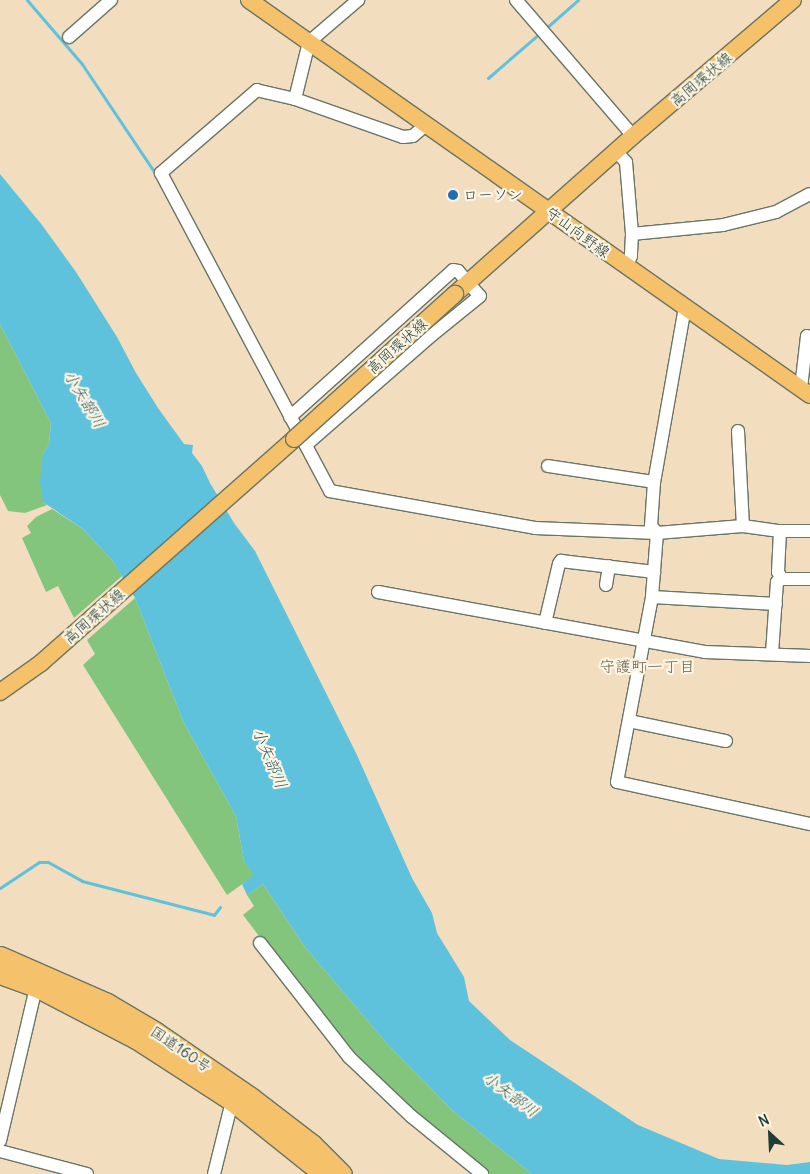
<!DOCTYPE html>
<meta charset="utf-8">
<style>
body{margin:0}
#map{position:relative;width:810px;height:1174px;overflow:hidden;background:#f3ddbf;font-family:Delius,"Klee One",sans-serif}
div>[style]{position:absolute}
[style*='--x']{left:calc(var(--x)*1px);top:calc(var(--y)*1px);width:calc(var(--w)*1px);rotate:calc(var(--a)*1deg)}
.green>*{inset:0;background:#84c57d}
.water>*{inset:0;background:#5ec2dc}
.stream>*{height:3px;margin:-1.5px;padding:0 1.5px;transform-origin:1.5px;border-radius:1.5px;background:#5ec2dc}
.roads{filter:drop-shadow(1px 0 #697565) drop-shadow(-1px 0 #697565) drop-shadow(0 1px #697565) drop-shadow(0 -1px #697565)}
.minor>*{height:12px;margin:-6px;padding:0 6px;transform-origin:6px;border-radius:6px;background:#fff}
.major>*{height:16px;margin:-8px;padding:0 8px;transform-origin:8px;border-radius:8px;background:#f5c16b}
.highway>*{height:19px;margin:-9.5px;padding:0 9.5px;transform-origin:9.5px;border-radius:9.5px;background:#f5c16b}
.bridges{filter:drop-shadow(1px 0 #697565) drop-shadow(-1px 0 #697565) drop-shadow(0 1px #697565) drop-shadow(0 -1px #697565)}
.major-bridge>*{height:16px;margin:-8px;padding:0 8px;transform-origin:8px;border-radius:8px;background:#f5c16b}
.dots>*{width:14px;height:14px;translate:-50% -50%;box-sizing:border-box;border:2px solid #fcf5e5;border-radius:50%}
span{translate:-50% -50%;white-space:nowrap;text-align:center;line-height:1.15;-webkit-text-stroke:4.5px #fcf5e5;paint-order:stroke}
.street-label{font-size:15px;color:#1f3d34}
.poi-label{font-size:15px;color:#1f3d34}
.left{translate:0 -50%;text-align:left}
.water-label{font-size:16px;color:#2f5e5e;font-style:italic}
.neighbourhood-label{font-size:16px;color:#6a654d}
.north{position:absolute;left:745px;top:1109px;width:50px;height:50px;-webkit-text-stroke:4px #fcf5e5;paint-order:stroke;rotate:335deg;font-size:14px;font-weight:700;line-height:20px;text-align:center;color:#1f3d34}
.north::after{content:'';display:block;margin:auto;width:18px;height:22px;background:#1f3d34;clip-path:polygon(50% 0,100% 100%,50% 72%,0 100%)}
</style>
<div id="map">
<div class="green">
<div style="clip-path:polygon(0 324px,51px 423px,49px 444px,43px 454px,43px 502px,47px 505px,25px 513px,8px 511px,0 495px)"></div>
<div style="clip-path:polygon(52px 509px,83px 529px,112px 560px,122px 576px,74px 618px,58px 586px,46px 592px,22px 538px,31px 533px,27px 526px,36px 517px)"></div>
<div style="clip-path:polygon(135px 598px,184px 723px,236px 816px,244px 861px,255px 875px,227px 895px,83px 665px,95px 654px,87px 640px)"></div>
<div style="clip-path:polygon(263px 884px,305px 947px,390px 1047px,453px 1111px,532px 1174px,490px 1174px,438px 1134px,360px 1062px,320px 1016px,243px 915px,254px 906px,247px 895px)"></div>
</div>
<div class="water">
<div style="clip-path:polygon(0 174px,42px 225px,76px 272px,117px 337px,136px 373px,158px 408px,184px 444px,193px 445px,192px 453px,202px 466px,210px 483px,234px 523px,255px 551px,356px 753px,412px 878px,432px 913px,437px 933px,464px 977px,469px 1001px,510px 1040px,638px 1125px,719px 1159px,787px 1165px,810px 1162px,810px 1174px,532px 1174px,453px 1111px,390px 1047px,305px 947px,263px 884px,247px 895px,242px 884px,254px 875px,244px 861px,236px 816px,184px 723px,135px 598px,112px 560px,83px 529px,43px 502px,40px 482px,43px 454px,49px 444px,51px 423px,0 324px)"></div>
</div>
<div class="stream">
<div style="--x:27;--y:0;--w:84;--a:49.3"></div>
<div style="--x:82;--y:64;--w:135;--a:56.2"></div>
<div style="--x:545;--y:29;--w:44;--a:-41.3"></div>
<div style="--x:488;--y:78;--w:69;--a:-40.9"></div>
<div style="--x:0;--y:888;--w:47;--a:-33.7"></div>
<div style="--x:39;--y:862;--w:9;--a:0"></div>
<div style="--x:48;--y:862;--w:39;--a:29"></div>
<div style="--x:82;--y:881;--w:136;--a:14.4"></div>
<div style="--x:214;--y:915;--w:10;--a:-53"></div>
</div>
<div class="roads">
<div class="minor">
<div style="--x:516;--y:0;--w:179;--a:49.3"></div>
<div style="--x:69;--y:37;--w:56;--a:-41.4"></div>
<div style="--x:295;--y:99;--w:59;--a:-76.2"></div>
<div style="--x:309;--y:42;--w:65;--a:-40.6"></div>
<div style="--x:426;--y:125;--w:17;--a:140"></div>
<div style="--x:413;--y:136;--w:10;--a:174"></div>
<div style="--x:403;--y:137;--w:114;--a:-160.6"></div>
<div style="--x:295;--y:99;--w:39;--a:-167"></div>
<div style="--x:257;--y:90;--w:127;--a:139.2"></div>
<div style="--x:161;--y:173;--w:360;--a:62"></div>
<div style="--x:330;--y:491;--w:208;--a:10.2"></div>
<div style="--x:535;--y:528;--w:122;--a:2.3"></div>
<div style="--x:657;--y:533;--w:86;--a:-4.7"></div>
<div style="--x:743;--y:526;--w:37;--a:8"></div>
<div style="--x:780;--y:531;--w:30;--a:0"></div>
<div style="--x:616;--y:151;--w:15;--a:48"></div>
<div style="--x:626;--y:162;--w:72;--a:85.2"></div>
<div style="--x:632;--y:234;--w:22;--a:93"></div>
<div style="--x:631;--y:256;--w:12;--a:114"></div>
<div style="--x:632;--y:234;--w:91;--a:-5.6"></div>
<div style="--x:723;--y:225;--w:55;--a:-13.8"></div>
<div style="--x:776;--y:212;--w:38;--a:-28"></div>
<div style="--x:685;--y:307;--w:178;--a:100"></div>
<div style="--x:654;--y:482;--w:44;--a:93.9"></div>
<div style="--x:651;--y:526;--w:9;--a:49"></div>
<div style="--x:657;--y:533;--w:64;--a:94.5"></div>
<div style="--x:652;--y:597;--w:188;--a:100.7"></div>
<div style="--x:617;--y:782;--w:198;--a:12.3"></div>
<div style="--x:801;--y:388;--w:52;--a:-83.4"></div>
<div style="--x:807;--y:336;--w:3;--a:18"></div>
<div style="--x:290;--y:417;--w:219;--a:-42"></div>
<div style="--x:453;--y:270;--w:5;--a:11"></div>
<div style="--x:458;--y:271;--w:33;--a:49"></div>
<div style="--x:480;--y:296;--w:62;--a:140.9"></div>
<div style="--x:432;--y:335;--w:167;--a:138.9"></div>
<div style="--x:738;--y:431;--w:95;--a:87"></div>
<div style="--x:548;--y:466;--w:107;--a:8.6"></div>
<div style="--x:780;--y:531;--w:41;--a:92.8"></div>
<div style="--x:778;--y:572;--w:8;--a:60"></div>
<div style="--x:606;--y:585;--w:19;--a:-81"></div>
<div style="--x:378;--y:592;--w:332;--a:10.4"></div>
<div style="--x:705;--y:652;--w:105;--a:2.2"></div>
<div style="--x:652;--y:597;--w:124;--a:3.2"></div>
<div style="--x:545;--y:623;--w:61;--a:-76.7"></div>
<div style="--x:559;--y:564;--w:4;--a:-56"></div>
<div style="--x:561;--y:561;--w:94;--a:6.7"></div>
<div style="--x:772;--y:653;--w:71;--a:-86"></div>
<div style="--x:777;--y:582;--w:6;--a:-31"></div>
<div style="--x:782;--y:579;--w:28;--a:0"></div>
<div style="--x:629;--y:721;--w:99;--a:11.7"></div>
<div style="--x:260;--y:943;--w:145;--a:52"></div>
<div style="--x:349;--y:1057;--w:86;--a:43.6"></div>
<div style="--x:411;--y:1116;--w:92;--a:39.2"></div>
<div style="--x:0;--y:1141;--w:158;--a:-76.8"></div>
<div style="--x:0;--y:1151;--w:90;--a:14.8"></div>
<div style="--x:214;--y:1174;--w:75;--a:-76.1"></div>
</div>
<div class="major">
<div style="--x:249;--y:0;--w:686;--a:35.15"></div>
<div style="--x:455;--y:294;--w:238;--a:-41.6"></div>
<div style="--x:633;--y:136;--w:210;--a:-40.4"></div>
<div style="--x:0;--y:692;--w:50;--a:-35.3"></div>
<div style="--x:41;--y:663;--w:338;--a:-41.5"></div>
</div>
<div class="highway">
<div style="--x:0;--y:956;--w:117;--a:23.7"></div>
<div style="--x:107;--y:1003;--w:57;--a:30.6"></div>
<div style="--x:156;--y:1032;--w:116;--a:34.5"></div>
<div style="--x:252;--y:1098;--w:76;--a:37.5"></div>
<div style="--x:312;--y:1144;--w:42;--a:45"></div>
<div style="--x:0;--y:974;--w:38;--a:20"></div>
<div style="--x:36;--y:987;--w:113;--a:27.5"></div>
<div style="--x:136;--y:1039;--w:114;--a:32.9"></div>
<div style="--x:232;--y:1101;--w:117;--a:38.7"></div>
</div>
</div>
<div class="bridges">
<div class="major-bridge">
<div style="--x:294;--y:439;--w:217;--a:-42"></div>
</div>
</div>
<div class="dots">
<div style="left:453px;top:195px;background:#1f6fb2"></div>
</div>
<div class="street-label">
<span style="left:701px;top:79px;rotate:-40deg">高岡環状線</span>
<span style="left:578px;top:232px;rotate:36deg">守山向野線</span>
<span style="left:397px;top:346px;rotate:-42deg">高岡環状線</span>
<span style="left:94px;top:616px;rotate:-41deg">高岡環状線</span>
<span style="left:181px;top:1049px;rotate:34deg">国道160号</span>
</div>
<div class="poi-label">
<span class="left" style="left:463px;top:195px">ローソン</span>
</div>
<div class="water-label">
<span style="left:85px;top:399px;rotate:59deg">小矢部川</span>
<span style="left:270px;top:758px;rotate:67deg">小矢部川</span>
<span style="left:511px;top:1094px;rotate:37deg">小矢部川</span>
</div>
<div class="neighbourhood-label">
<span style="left:647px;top:666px">守護町一丁目</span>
</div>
<div class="north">N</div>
</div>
